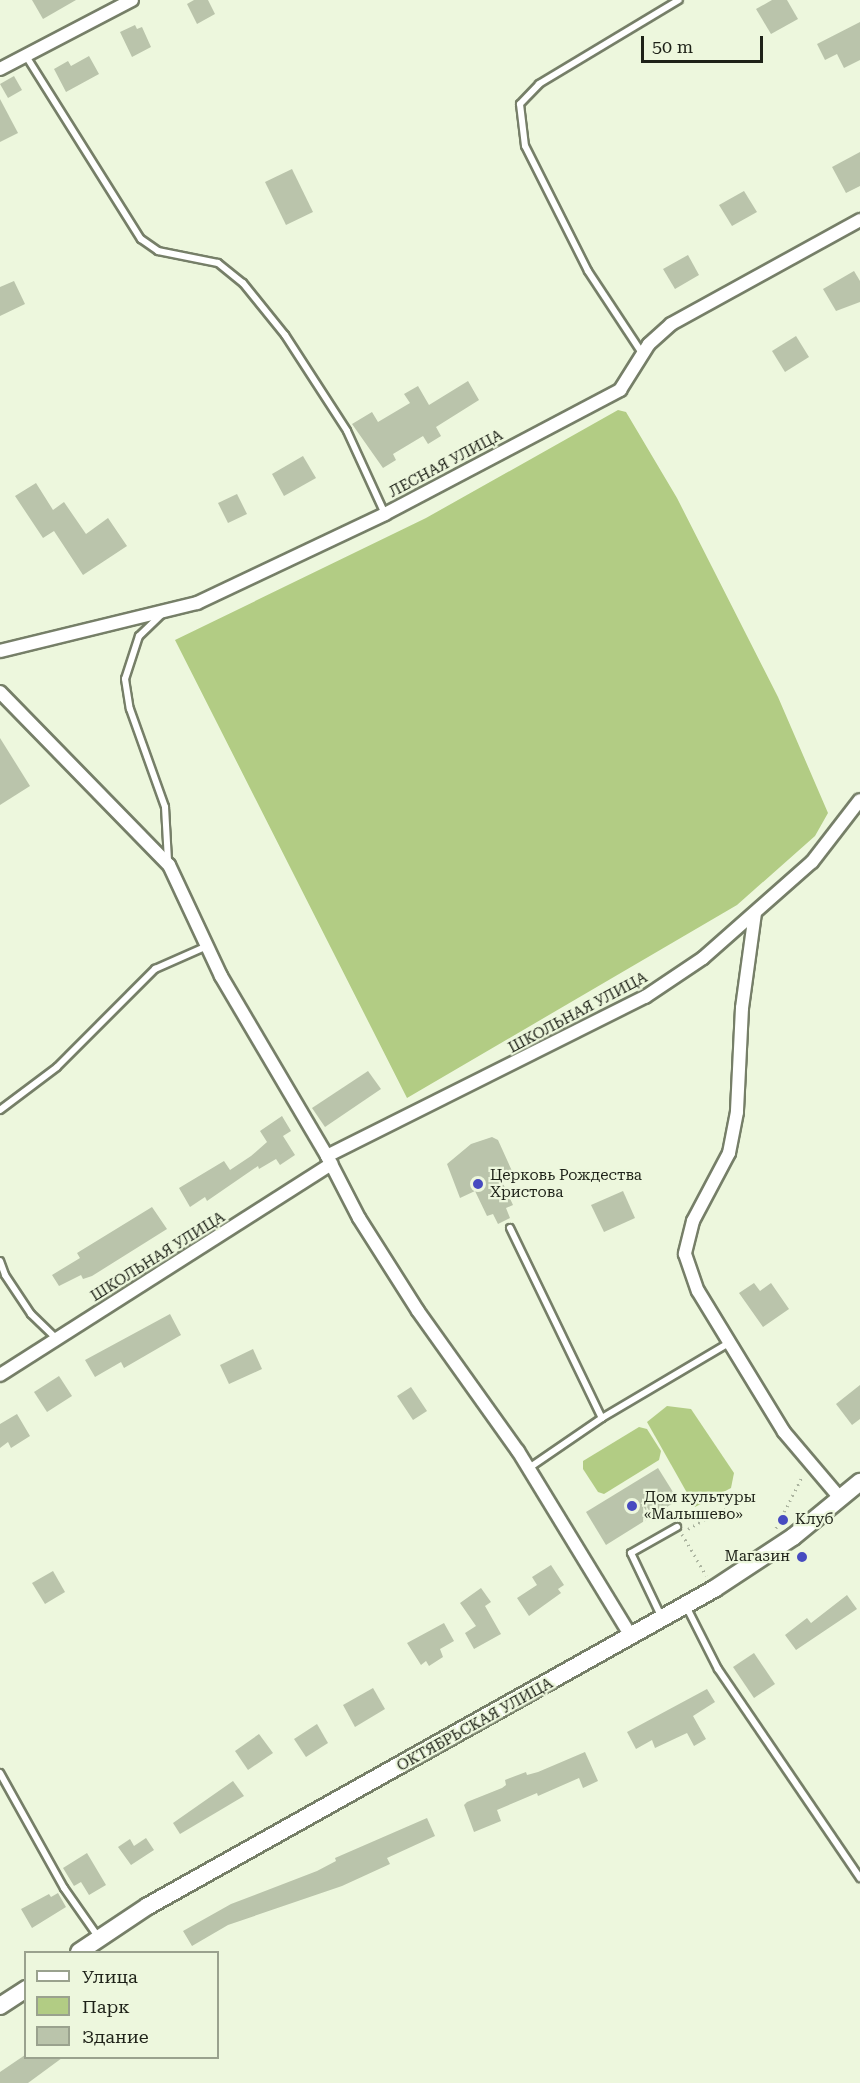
<!DOCTYPE html>
<meta charset="utf-8">
<style>
body{margin:0}
#map{position:relative;width:860px;height:2083px;overflow:hidden;background:#edf7dd;font-family:"Roboto Serif",serif}
div>[style]{position:absolute}
[style*='--x']{left:calc(var(--x)*1px);top:calc(var(--y)*1px);width:calc(var(--w)*1px);rotate:calc(var(--a)*1deg)}
.green>*{inset:0;background:#b2cc84}
.building>*{inset:0;background:#bac4ab}
.path>*{height:3px;margin-top:-1.5px;transform-origin:0;background:repeating-linear-gradient(90deg,#abb49f 0 1.5px,transparent 0 6px)}
.roads{filter:drop-shadow(2px 0 #767f68) drop-shadow(-2px 0 #767f68) drop-shadow(0 2px #767f68) drop-shadow(0 -2px #767f68)}
.service>*{height:6px;margin:-3px;padding:0 3px;transform-origin:3px;border-radius:3px;background:#fff}
.minor>*{height:12px;margin:-6px;padding:0 6px;transform-origin:6px;border-radius:6px;background:#fff}
.tertiary>*{height:16px;margin:-8px;padding:0 8px;transform-origin:8px;border-radius:8px;background:#fff}
.dots>*{width:16px;height:16px;translate:-50% -50%;box-sizing:border-box;border:3px solid #edf7dd;border-radius:50%}
span{translate:-50% -50%;white-space:nowrap;text-align:center;line-height:1.15;-webkit-text-stroke:4.5px #edf7dd;paint-order:stroke}
.street-label{font-size:15px;color:#1e2218}
.poi-label{font-size:15px;color:#1e2218}
.left{translate:0 -50%;text-align:left}
.right{translate:-100% -50%;text-align:right}
.legend{position:absolute;left:24px;top:1951px;width:195px;height:108px;box-sizing:border-box;background:#edf7dd;border:2px solid #9aa28e;margin:0;padding:8px 10px;list-style:none;font-size:18px;color:#1e2218}
.legend li{display:flex;align-items:center;gap:12px;height:30px}
.legend b{width:30px;border:2px solid #9aa28e}
.scale{position:absolute;left:641px;top:36px;width:122px;height:27px;box-sizing:border-box;border:3px solid #1e2218;border-top:0;padding-left:8px;font-size:18px;line-height:21px;white-space:nowrap;color:#1e2218;-webkit-text-stroke:4px #edf7dd;paint-order:stroke}
</style>
<div id="map">
<div class="green">
<div style="clip-path:polygon(618px 410px,626px 412px,677px 498px,778px 697px,828px 813px,815px 836px,737px 905px,407px 1098px,175px 640px,426px 518px)"></div>
<div style="clip-path:polygon(667px 1406px,691px 1409px,734px 1473px,731px 1488px,695px 1507px,647px 1422px)"></div>
<div style="clip-path:polygon(639px 1427px,647px 1429px,661px 1451px,659px 1460px,604px 1494px,598px 1492px,583px 1469px,583px 1461px)"></div>
</div>
<div class="building">
<div style="clip-path:polygon(32px 0,76px 0,43px 19px)"></div>
<div style="clip-path:polygon(194px 0,208px 0,215px 14px,197px 24px,187px 4px)"></div>
<div style="clip-path:polygon(772px 0,787px 0,798px 19px,771px 34px,756px 9px)"></div>
<div style="clip-path:polygon(860px 22px,860px 60px,844px 68px,837px 54px,825px 60px,817px 44px)"></div>
<div style="clip-path:polygon(135px 25px,137px 29px,142px 27px,151px 47px,132px 57px,120px 32px)"></div>
<div style="clip-path:polygon(89px 56px,99px 74px,66px 92px,54px 69px,68px 61px,71px 66px)"></div>
<div style="clip-path:polygon(14px 76px,22px 90px,8px 98px,0 84px)"></div>
<div style="clip-path:polygon(0 99px,18px 133px,0 142px)"></div>
<div style="clip-path:polygon(860px 152px,860px 186px,846px 193px,832px 167px)"></div>
<div style="clip-path:polygon(292px 169px,313px 212px,286px 225px,265px 182px)"></div>
<div style="clip-path:polygon(744px 191px,757px 212px,732px 226px,719px 205px)"></div>
<div style="clip-path:polygon(688px 255px,699px 275px,675px 289px,663px 269px)"></div>
<div style="clip-path:polygon(854px 271px,860px 281px,860px 302px,836px 311px,823px 289px)"></div>
<div style="clip-path:polygon(14px 281px,25px 304px,0 316px,0 287px)"></div>
<div style="clip-path:polygon(796px 336px,809px 357px,785px 372px,772px 351px)"></div>
<div style="clip-path:polygon(468px 381px,479px 400px,436px 427px,441px 436px,428px 444px,423px 436px,393px 454px,396px 460px,383px 468px,352px 424px,372px 412px,378px 422px,410px 403px,404px 394px,418px 386px,429px 405px)"></div>
<div style="clip-path:polygon(303px 456px,316px 478px,284px 496px,272px 474px)"></div>
<div style="clip-path:polygon(36px 483px,53px 510px,64px 502px,86px 534px,108px 518px,127px 546px,83px 575px,54px 531px,43px 538px,15px 496px)"></div>
<div style="clip-path:polygon(237px 494px,247px 514px,228px 523px,218px 503px)"></div>
<div style="clip-path:polygon(0 738px,30px 786px,0 805px)"></div>
<div style="clip-path:polygon(368px 1071px,381px 1089px,325px 1127px,312px 1108px)"></div>
<div style="clip-path:polygon(282px 1116px,291px 1131px,283px 1136px,295px 1155px,280px 1165px,276px 1159px,259px 1169px,258px 1166px,207px 1201px,205px 1197px,190px 1207px,179px 1188px,224px 1161px,230px 1170px,251px 1156px,267px 1142px,260px 1131px)"></div>
<div style="clip-path:polygon(492px 1137px,498px 1140px,512px 1171px,500px 1177px,513px 1205px,506px 1208px,510px 1218px,498px 1224px,493px 1214px,487px 1216px,475px 1191px,460px 1198px,447px 1164px,471px 1144px)"></div>
<div style="clip-path:polygon(623px 1191px,635px 1218px,604px 1232px,591px 1205px)"></div>
<div style="clip-path:polygon(152px 1207px,167px 1229px,92px 1276px,83px 1279px,81px 1275px,59px 1286px,52px 1275px,80px 1258px,77px 1253px)"></div>
<div style="clip-path:polygon(754px 1283px,760px 1291px,771px 1283px,789px 1309px,763px 1327px,739px 1293px)"></div>
<div style="clip-path:polygon(170px 1314px,181px 1335px,124px 1368px,121px 1362px,95px 1377px,85px 1360px)"></div>
<div style="clip-path:polygon(253px 1349px,262px 1369px,229px 1384px,220px 1365px)"></div>
<div style="clip-path:polygon(59px 1376px,72px 1396px,47px 1412px,34px 1392px)"></div>
<div style="clip-path:polygon(860px 1385px,860px 1419px,852px 1425px,836px 1404px)"></div>
<div style="clip-path:polygon(411px 1387px,427px 1411px,413px 1420px,397px 1396px)"></div>
<div style="clip-path:polygon(17px 1414px,30px 1436px,11px 1448px,8px 1442px,0 1448px,0 1424px)"></div>
<div style="clip-path:polygon(658px 1468px,678px 1500px,606px 1545px,586px 1512px)"></div>
<div style="clip-path:polygon(551px 1565px,564px 1585px,558px 1589px,561px 1593px,529px 1616px,517px 1598px,537px 1585px,532px 1577px)"></div>
<div style="clip-path:polygon(53px 1571px,65px 1592px,45px 1604px,32px 1583px)"></div>
<div style="clip-path:polygon(481px 1588px,491px 1602px,485px 1606px,501px 1634px,474px 1649px,465px 1633px,476px 1626px,460px 1603px)"></div>
<div style="clip-path:polygon(847px 1595px,857px 1609px,796px 1650px,785px 1635px,807px 1618px,811px 1623px)"></div>
<div style="clip-path:polygon(444px 1623px,454px 1641px,440px 1649px,443px 1657px,429px 1666px,426px 1661px,421px 1665px,407px 1643px)"></div>
<div style="clip-path:polygon(754px 1653px,775px 1684px,754px 1698px,733px 1667px)"></div>
<div style="clip-path:polygon(373px 1688px,385px 1709px,355px 1727px,343px 1705px)"></div>
<div style="clip-path:polygon(707px 1689px,715px 1702px,693px 1716px,706px 1739px,694px 1746px,687px 1733px,655px 1748px,652px 1740px,636px 1749px,627px 1732px)"></div>
<div style="clip-path:polygon(317px 1724px,328px 1743px,306px 1757px,294px 1739px)"></div>
<div style="clip-path:polygon(259px 1734px,273px 1753px,248px 1770px,235px 1751px)"></div>
<div style="clip-path:polygon(585px 1752px,598px 1781px,583px 1788px,579px 1778px,538px 1796px,537px 1793px,497px 1810px,501px 1821px,474px 1832px,464px 1805px,467px 1802px,502px 1788px,506px 1785px,505px 1780px,526px 1772px,527px 1775px,538px 1772px)"></div>
<div style="clip-path:polygon(233px 1781px,244px 1796px,180px 1834px,173px 1823px)"></div>
<div style="clip-path:polygon(427px 1818px,435px 1836px,387px 1858px,390px 1864px,342px 1886px,228px 1925px,192px 1946px,183px 1931px,231px 1904px,317px 1871px,336px 1861px,335px 1858px)"></div>
<div style="clip-path:polygon(146px 1838px,154px 1850px,131px 1865px,118px 1847px,130px 1839px,134px 1846px)"></div>
<div style="clip-path:polygon(87px 1853px,106px 1885px,89px 1895px,81px 1882px,74px 1886px,63px 1868px)"></div>
<div style="clip-path:polygon(58px 1893px,66px 1907px,32px 1928px,21px 1909px,49px 1894px,51px 1897px)"></div>
<div style="clip-path:polygon(25px 2055px,62px 2058px,28px 2083px,0 2083px,0 2072px)"></div>
</div>
<div class="path">
<div style="--x:776;--y:1528;--w:59;--a:-63"></div>
<div style="--x:688;--y:1529;--w:42;--a:-30.3"></div>
<div style="--x:682;--y:1534;--w:48;--a:59.7"></div>
</div>
<div class="roads">
<div class="service">
<div style="--x:26;--y:56;--w:216;--a:57.9"></div>
<div style="--x:141;--y:239;--w:21;--a:35"></div>
<div style="--x:158;--y:251;--w:61;--a:11.3"></div>
<div style="--x:218;--y:263;--w:32;--a:39"></div>
<div style="--x:243;--y:283;--w:67;--a:51.1"></div>
<div style="--x:285;--y:335;--w:114;--a:57.1"></div>
<div style="--x:347;--y:431;--w:91;--a:65.4"></div>
<div style="--x:642;--y:353;--w:98;--a:-123.4"></div>
<div style="--x:588;--y:271;--w:140;--a:-116.7"></div>
<div style="--x:525;--y:146;--w:42;--a:-96.8"></div>
<div style="--x:520;--y:104;--w:28;--a:-46"></div>
<div style="--x:539;--y:84;--w:163;--a:-31"></div>
<div style="--x:162;--y:614;--w:32;--a:136"></div>
<div style="--x:139;--y:636;--w:45;--a:108"></div>
<div style="--x:125;--y:679;--w:30;--a:81"></div>
<div style="--x:130;--y:709;--w:104;--a:70.3"></div>
<div style="--x:165;--y:807;--w:54;--a:86.8"></div>
<div style="--x:0;--y:1110;--w:71;--a:-37"></div>
<div style="--x:57;--y:1067;--w:139;--a:-45"></div>
<div style="--x:155;--y:969;--w:57;--a:-23.9"></div>
<div style="--x:510;--y:1228;--w:211;--a:64.2"></div>
<div style="--x:0;--y:1261;--w:15;--a:70"></div>
<div style="--x:5;--y:1275;--w:47;--a:56.3"></div>
<div style="--x:31;--y:1314;--w:35;--a:44"></div>
<div style="--x:529;--y:1468;--w:88;--a:-34.4"></div>
<div style="--x:602;--y:1418;--w:147;--a:-30.6"></div>
<div style="--x:686;--y:1606;--w:71;--a:63.1"></div>
<div style="--x:718;--y:1669;--w:253;--a:55.8"></div>
<div style="--x:662;--y:1618;--w:72;--a:-115.5"></div>
<div style="--x:631;--y:1553;--w:53;--a:-29.5"></div>
<div style="--x:0;--y:1773;--w:132;--a:60.9"></div>
<div style="--x:64;--y:1888;--w:61;--a:55"></div>
</div>
<div class="minor">
<div style="--x:0;--y:69;--w:149;--a:-27.6"></div>
<div style="--x:0;--y:651;--w:203;--a:-13.7"></div>
<div style="--x:197;--y:603;--w:208;--a:-25.3"></div>
<div style="--x:385;--y:514;--w:266;--a:-27.8"></div>
<div style="--x:620;--y:390;--w:54;--a:-57.8"></div>
<div style="--x:649;--y:344;--w:30;--a:-42"></div>
<div style="--x:671;--y:324;--w:216;--a:-28.8"></div>
<div style="--x:0;--y:692;--w:242;--a:45.7"></div>
<div style="--x:169;--y:865;--w:123;--a:64.9"></div>
<div style="--x:221;--y:976;--w:209;--a:59.5"></div>
<div style="--x:327;--y:1156;--w:70;--a:62.7"></div>
<div style="--x:359;--y:1218;--w:110;--a:57.6"></div>
<div style="--x:418;--y:1311;--w:172;--a:54.5"></div>
<div style="--x:518;--y:1451;--w:217;--a:58.6"></div>
<div style="--x:755;--y:913;--w:96;--a:97.8"></div>
<div style="--x:742;--y:1008;--w:104;--a:92.8"></div>
<div style="--x:737;--y:1112;--w:42;--a:101"></div>
<div style="--x:729;--y:1153;--w:77;--a:117.9"></div>
<div style="--x:693;--y:1221;--w:34;--a:104"></div>
<div style="--x:685;--y:1254;--w:39;--a:71"></div>
<div style="--x:698;--y:1291;--w:165;--a:58.6"></div>
<div style="--x:784;--y:1432;--w:87;--a:49.7"></div>
<div style="--x:327;--y:1156;--w:356;--a:-26.6"></div>
<div style="--x:645;--y:997;--w:70;--a:-33.9"></div>
<div style="--x:703;--y:958;--w:145;--a:-41.4"></div>
<div style="--x:812;--y:862;--w:78;--a:-52.3"></div>
<div style="--x:0;--y:1375;--w:393;--a:-32.5"></div>
</div>
<div class="tertiary">
<div style="--x:79;--y:1952;--w:83;--a:-33.7"></div>
<div style="--x:148;--y:1906;--w:649;--a:-29.25"></div>
<div style="--x:714;--y:1589;--w:95;--a:-33.4"></div>
<div style="--x:793;--y:1537;--w:87;--a:-39.4"></div>
<div style="--x:0;--y:2006;--w:31;--a:-33"></div>
</div>
</div>
<div class="dots">
<div style="left:478px;top:1184px;background:#474bc0"></div>
<div style="left:632px;top:1506px;background:#474bc0"></div>
<div style="left:783px;top:1520px;background:#474bc0"></div>
<div style="left:802px;top:1557px;background:#474bc0"></div>
</div>
<div class="street-label">
<span style="left:446px;top:464px;rotate:-28deg">ЛЕСНАЯ УЛИЦА</span>
<span style="left:578px;top:1013px;rotate:-28deg">ШКОЛЬНАЯ УЛИЦА</span>
<span style="left:158px;top:1257px;rotate:-32deg">ШКОЛЬНАЯ УЛИЦА</span>
<span style="left:475px;top:1725px;rotate:-29deg">ОКТЯБРЬСКАЯ УЛИЦА</span>
</div>
<div class="poi-label">
<span class="left" style="left:490px;top:1184px">Церковь Рождества<br>Христова</span>
<span class="left" style="left:644px;top:1506px">Дом культуры<br>«Малышево»</span>
<span class="left" style="left:795px;top:1520px">Клуб</span>
<span class="right" style="left:790px;top:1557px">Магазин</span>
</div>
<ul class="legend">
<li><b style="height:8px;background:#fff"></b>Улица</li>
<li><b style="height:16px;background:#b2cc84"></b>Парк</li>
<li><b style="height:16px;background:#bac4ab"></b>Здание</li>
</ul>
<div class="scale">50 m</div>
</div>
